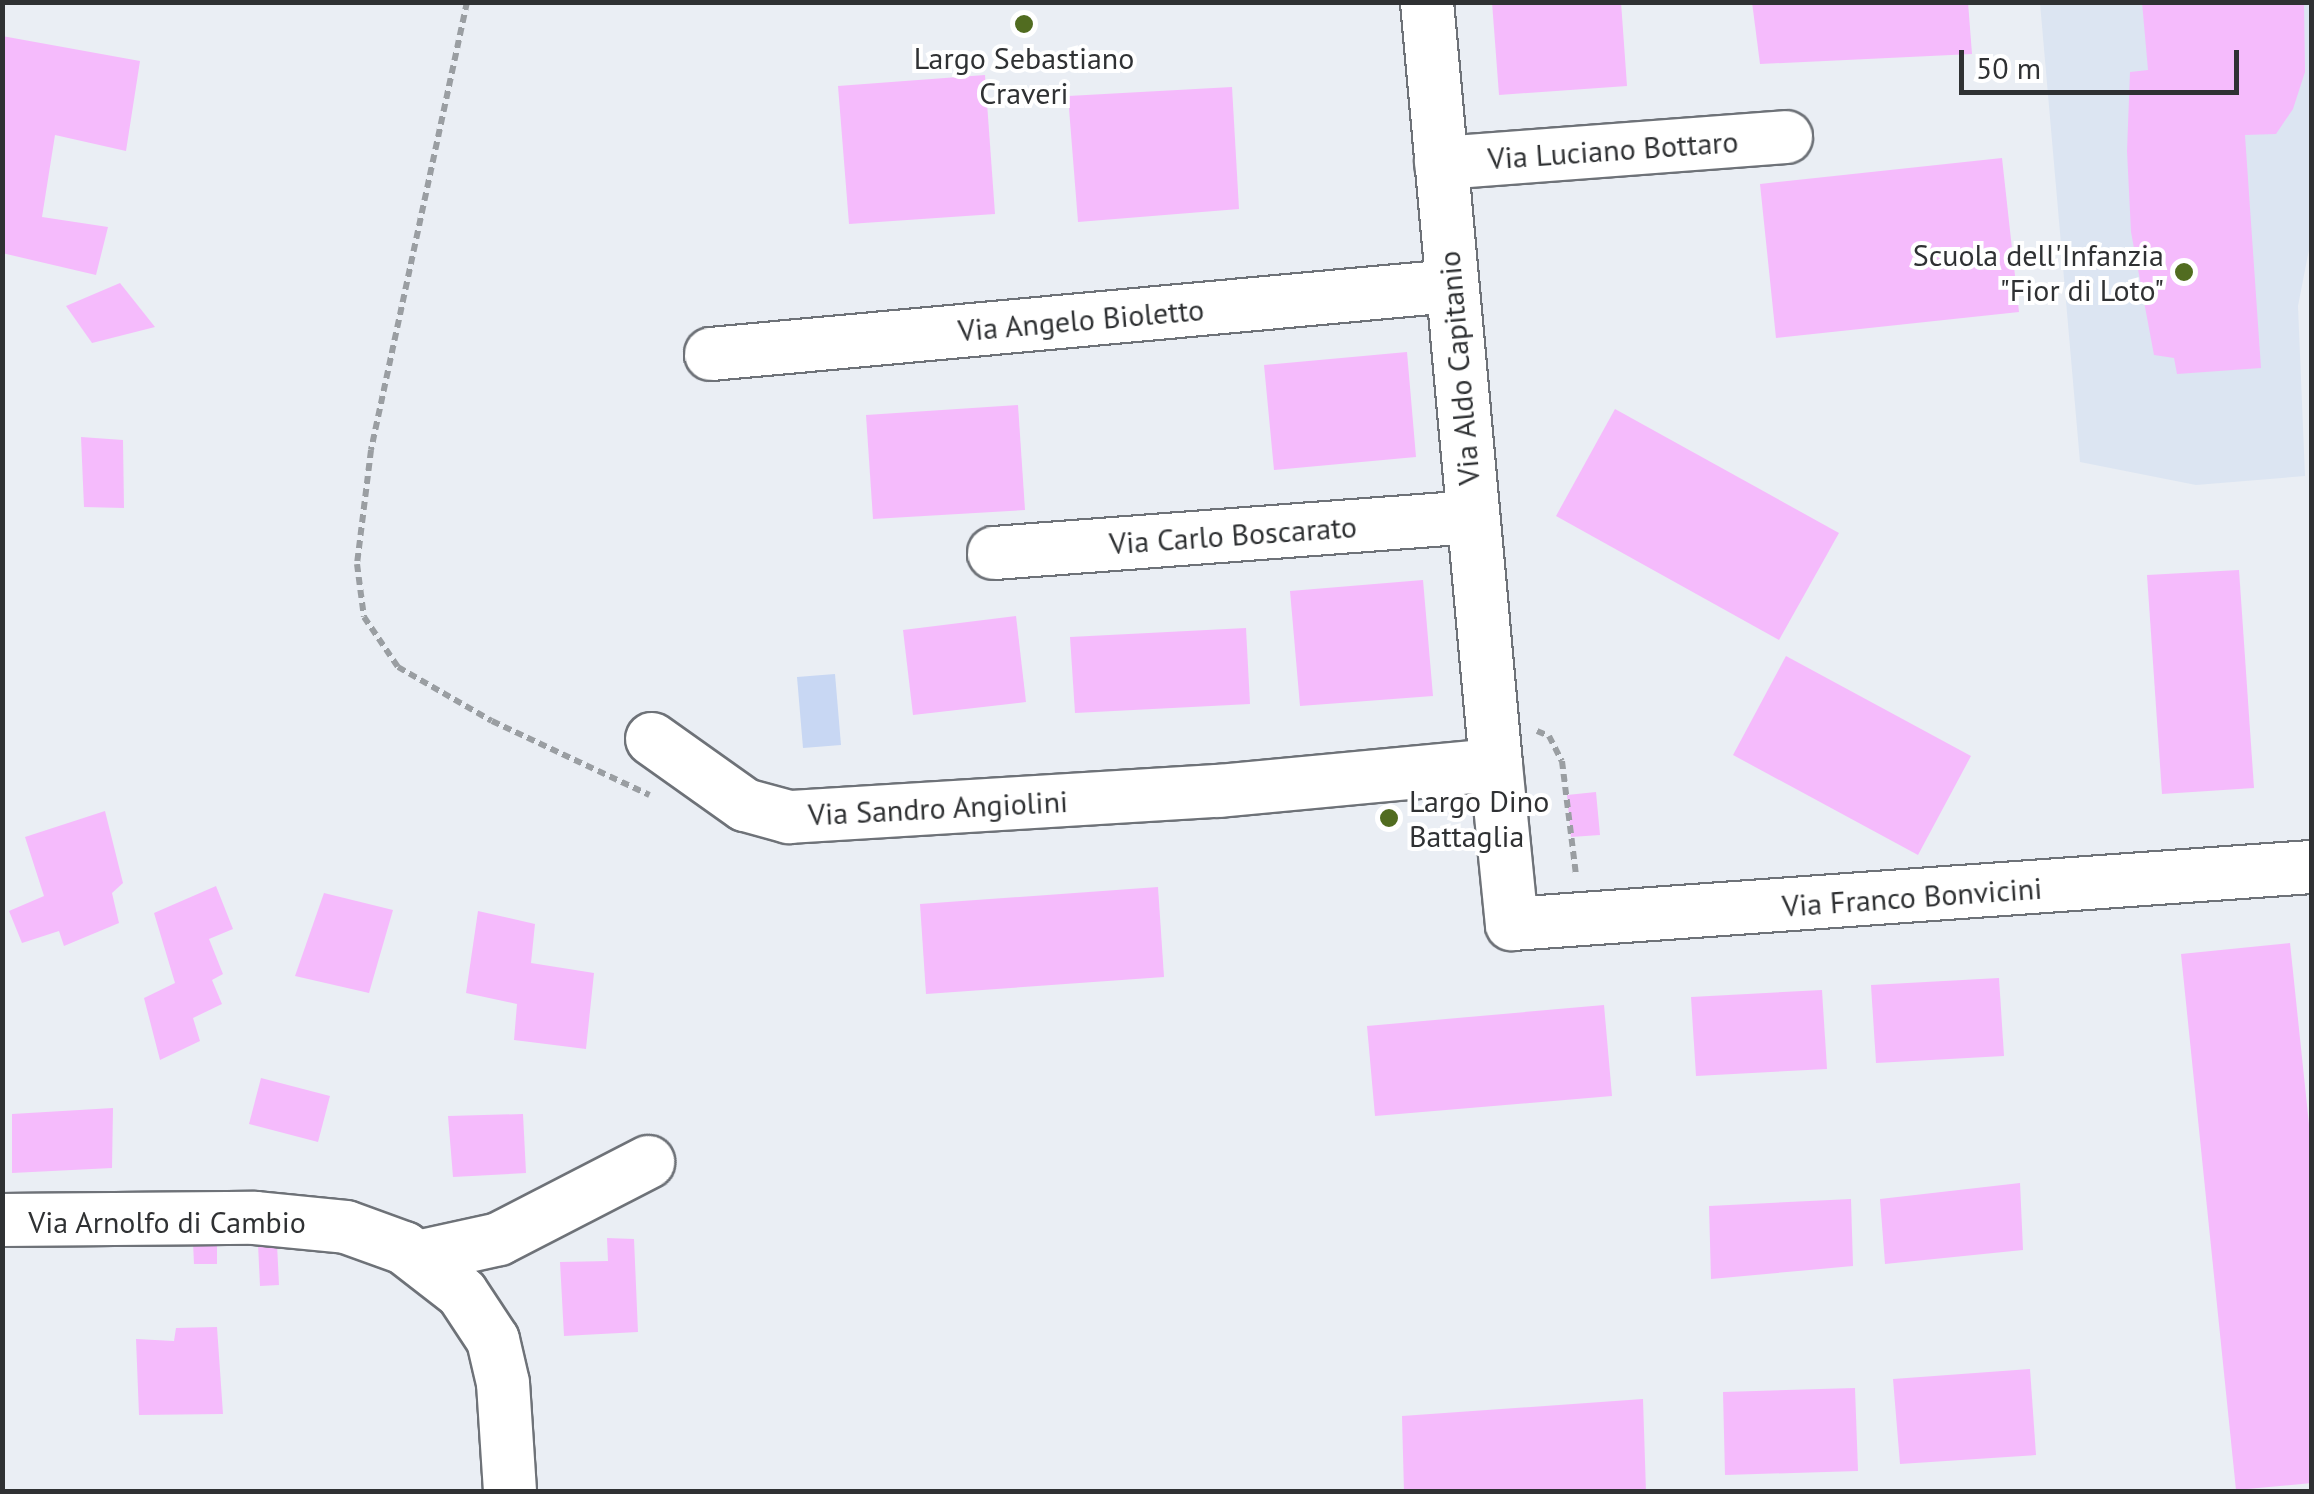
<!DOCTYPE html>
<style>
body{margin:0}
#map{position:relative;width:2314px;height:1494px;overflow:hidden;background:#eaeef4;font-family:"PT Sans",sans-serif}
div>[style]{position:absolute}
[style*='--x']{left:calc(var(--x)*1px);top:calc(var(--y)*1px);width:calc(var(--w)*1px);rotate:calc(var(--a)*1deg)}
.built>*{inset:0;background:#dce5f2}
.water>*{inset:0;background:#c8d7f3}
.building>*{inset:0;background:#f5bbfc}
.path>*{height:6px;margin-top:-3px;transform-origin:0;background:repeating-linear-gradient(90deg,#9a9ea2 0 8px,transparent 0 13px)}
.roads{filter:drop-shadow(2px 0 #6e7278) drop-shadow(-2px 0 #6e7278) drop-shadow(0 2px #6e7278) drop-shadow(0 -2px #6e7278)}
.minor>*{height:52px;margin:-26px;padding:0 26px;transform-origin:26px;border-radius:26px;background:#fff}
.dots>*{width:28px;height:28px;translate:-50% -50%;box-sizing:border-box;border:5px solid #fff;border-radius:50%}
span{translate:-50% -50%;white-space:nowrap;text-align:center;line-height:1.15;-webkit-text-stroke:8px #fff;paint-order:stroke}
.poi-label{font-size:30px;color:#2f3133}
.right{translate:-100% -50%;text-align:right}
.left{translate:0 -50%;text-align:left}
.street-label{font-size:30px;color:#2f3133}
.frame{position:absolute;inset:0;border:5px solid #2f3133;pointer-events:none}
.scale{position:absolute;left:1959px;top:50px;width:280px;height:45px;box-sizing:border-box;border:5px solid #2f3133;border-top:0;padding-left:12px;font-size:30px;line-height:35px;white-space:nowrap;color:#2f3133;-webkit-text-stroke:8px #fff;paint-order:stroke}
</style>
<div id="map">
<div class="built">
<div style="clip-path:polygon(2040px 3px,2311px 3px,2312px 234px,2298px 306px,2305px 476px,2196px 485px,2080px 462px)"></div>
</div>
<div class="water">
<div style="clip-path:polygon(835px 674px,841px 745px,803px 748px,797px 677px)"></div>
</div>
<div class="building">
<div style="clip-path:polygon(1492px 2px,1621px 2px,1627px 86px,1499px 95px)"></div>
<div style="clip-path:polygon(1752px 2px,1968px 2px,1972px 54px,1760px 64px)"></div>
<div style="clip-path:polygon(2142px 2px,2304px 2px,2305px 72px,2293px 109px,2276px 134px,2245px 135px,2261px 368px,2177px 374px,2174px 358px,2154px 355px,2131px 232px,2127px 151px,2130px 72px,2148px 70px)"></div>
<div style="clip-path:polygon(2px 36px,140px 61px,126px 151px,55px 135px,42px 217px,108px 227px,96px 275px,2px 253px)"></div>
<div style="clip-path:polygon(985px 75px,995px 214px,849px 224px,838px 86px)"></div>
<div style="clip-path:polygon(1232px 87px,1239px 209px,1078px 222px,1068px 96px)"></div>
<div style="clip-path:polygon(2002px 158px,2019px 312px,1776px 338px,1760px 184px)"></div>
<div style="clip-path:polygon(120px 283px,155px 327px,92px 343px,66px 306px)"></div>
<div style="clip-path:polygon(1407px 352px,1416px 457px,1274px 470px,1264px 365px)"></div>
<div style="clip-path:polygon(1018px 405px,1025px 510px,873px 519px,866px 415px)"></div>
<div style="clip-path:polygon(1615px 409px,1839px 533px,1779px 640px,1556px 516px)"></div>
<div style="clip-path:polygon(81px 437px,123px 440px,124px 508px,84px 507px)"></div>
<div style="clip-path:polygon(2239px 570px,2254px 788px,2162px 794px,2147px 575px)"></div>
<div style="clip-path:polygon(1423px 580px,1433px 696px,1300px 706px,1290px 591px)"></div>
<div style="clip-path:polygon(1016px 616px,1026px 702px,913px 715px,903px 630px)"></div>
<div style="clip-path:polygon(1246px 628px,1250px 704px,1075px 713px,1070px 637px)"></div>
<div style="clip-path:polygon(1786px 656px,1971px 756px,1918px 855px,1733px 755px)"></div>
<div style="clip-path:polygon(1596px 792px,1600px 835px,1571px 837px,1567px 795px)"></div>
<div style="clip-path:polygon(105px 811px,123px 883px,112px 893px,119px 923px,64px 946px,59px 931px,22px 943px,9px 911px,44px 896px,25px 837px)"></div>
<div style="clip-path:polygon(216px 886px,233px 929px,209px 939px,223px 974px,212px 980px,222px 1004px,193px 1018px,200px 1041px,160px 1060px,144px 998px,175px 983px,154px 913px)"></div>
<div style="clip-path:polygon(1158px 887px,1164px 977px,926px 994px,920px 904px)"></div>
<div style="clip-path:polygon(324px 893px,393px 910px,369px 993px,295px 976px)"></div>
<div style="clip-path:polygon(478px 911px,535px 924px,531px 963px,594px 973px,586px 1049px,514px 1040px,517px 1004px,466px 993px)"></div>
<div style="clip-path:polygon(2290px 943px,2312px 1153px,2312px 1483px,2236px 1490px,2181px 954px)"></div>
<div style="clip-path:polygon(1999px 978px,2004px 1056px,1876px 1063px,1871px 985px)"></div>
<div style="clip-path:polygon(1822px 990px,1827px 1069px,1696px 1076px,1691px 997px)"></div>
<div style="clip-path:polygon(1604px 1005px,1612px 1096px,1375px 1116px,1367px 1026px)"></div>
<div style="clip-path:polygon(261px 1078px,330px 1096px,318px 1142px,249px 1124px)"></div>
<div style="clip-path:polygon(113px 1108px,112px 1168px,12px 1173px,12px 1114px)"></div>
<div style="clip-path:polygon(523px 1114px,526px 1173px,453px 1177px,448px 1116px)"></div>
<div style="clip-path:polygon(2020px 1183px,2023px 1250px,1885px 1264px,1880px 1199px)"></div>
<div style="clip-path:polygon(1851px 1199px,1853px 1266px,1711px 1279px,1709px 1206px)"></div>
<div style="clip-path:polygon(607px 1238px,634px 1239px,638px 1332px,564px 1336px,560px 1262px,608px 1261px)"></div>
<div style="clip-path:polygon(193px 1243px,217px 1243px,217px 1264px,194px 1264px)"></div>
<div style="clip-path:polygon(258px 1244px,277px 1244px,279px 1285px,260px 1286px)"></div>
<div style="clip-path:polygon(217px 1327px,223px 1414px,139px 1415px,136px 1339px,174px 1341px,176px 1328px)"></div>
<div style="clip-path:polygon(2030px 1369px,2036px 1455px,1900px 1464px,1893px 1379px)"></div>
<div style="clip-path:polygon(1855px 1388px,1858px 1471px,1725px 1475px,1723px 1392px)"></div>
<div style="clip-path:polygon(1643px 1399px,1646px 1492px,1404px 1492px,1402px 1416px)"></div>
</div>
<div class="path">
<div style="--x:467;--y:2;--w:458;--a:102.1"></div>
<div style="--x:371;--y:450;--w:115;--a:97"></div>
<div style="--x:357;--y:564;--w:53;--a:82.5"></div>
<div style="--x:364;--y:617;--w:60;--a:55.8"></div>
<div style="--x:398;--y:667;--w:108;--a:29.9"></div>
<div style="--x:492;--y:721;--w:174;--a:25.2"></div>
<div style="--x:1537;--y:731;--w:13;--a:23"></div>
<div style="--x:1549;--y:736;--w:28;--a:63"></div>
<div style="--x:1562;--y:761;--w:115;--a:83"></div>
</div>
<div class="roads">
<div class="minor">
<div style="--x:1427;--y:2;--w:766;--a:84.83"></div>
<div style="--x:1441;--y:163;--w:346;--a:-4.3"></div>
<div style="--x:711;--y:354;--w:743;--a:-5.25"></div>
<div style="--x:994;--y:553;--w:478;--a:-4.3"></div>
<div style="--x:652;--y:739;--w:114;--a:35.4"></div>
<div style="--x:745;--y:805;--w:46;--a:15.3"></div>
<div style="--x:789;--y:817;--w:431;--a:-3.5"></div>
<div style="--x:1219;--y:791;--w:278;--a:-5.4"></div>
<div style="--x:1496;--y:765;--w:160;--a:84.3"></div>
<div style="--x:1512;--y:924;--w:802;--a:-4.08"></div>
<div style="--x:2;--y:1220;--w:253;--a:-0.5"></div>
<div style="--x:255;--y:1218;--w:91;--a:5.6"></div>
<div style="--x:346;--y:1227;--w:62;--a:19.9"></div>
<div style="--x:404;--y:1248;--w:73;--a:37.8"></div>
<div style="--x:462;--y:1293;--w:56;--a:56.6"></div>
<div style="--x:493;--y:1340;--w:44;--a:76.9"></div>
<div style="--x:503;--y:1383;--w:109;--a:86.3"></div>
<div style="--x:418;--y:1257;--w:83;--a:-12.5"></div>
<div style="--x:499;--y:1239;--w:168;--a:-27.3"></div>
</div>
</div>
<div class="dots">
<div style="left:1024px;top:24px;background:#516c20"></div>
<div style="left:2184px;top:272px;background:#516c20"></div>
<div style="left:1389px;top:818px;background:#516c20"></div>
</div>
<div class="poi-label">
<span style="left:1024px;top:75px">Largo Sebastiano<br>Craveri</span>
<span class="right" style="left:2164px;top:272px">Scuola dell'Infanzia<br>"Fior di Loto"</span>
<span class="left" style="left:1409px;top:818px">Largo Dino<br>Battaglia</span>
</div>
<div class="street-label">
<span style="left:1613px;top:150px;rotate:-4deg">Via Luciano Bottaro</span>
<span style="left:1081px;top:320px;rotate:-5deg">Via Angelo Bioletto</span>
<span style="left:1459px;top:368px;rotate:-95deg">Via Aldo Capitanio</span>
<span style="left:1233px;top:535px;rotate:-4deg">Via Carlo Boscarato</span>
<span style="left:938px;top:808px;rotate:-3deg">Via Sandro Angiolini</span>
<span style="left:1912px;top:897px;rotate:-4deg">Via Franco Bonvicini</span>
<span style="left:167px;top:1222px">Via Arnolfo di Cambio</span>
</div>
<div class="frame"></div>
<div class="scale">50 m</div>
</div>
